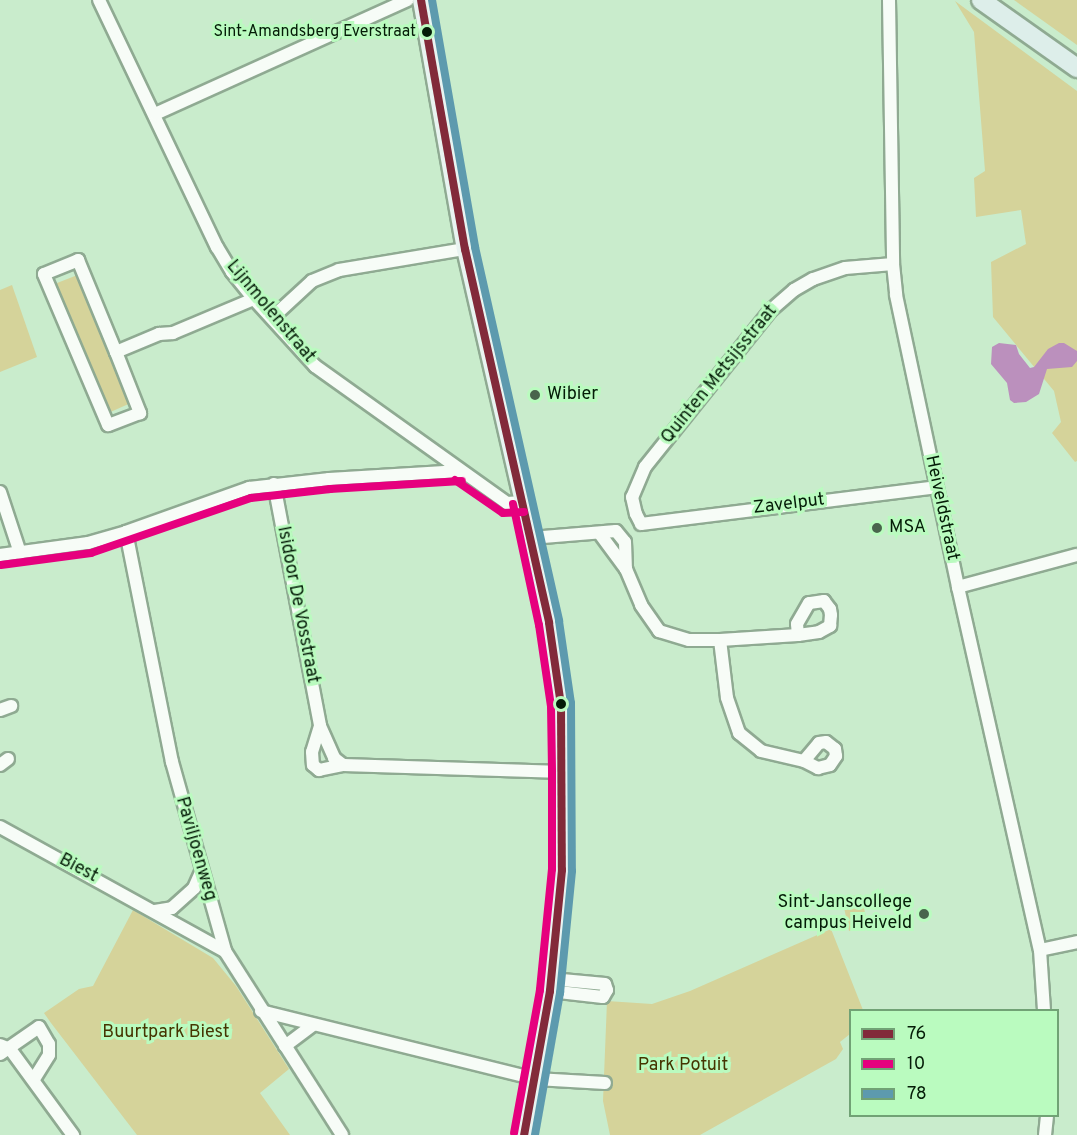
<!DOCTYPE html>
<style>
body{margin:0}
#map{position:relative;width:1077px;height:1135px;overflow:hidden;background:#c9eccc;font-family:Overpass,sans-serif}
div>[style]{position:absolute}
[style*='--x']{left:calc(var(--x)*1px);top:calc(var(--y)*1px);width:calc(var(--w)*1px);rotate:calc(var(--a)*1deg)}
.green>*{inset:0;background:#d5d39a}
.water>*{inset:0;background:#bb90bd}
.roads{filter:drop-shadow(2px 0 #8faa92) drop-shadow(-2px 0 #8faa92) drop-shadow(0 2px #8faa92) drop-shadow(0 -2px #8faa92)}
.minor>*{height:12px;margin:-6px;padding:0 6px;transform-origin:6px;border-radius:6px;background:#f7fcf7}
.secondary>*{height:16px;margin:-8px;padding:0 8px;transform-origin:8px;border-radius:8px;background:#e9f4f1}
.primary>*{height:18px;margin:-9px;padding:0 9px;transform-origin:9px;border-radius:9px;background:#ddeeea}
.bus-1>*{height:8px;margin:-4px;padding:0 4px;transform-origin:4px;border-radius:4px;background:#822a3a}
.bus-2>*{height:8px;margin:-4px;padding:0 4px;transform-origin:4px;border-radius:4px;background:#e6007e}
.bus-3>*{height:8px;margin:-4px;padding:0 4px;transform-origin:4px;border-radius:4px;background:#5d9aae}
.dots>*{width:16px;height:16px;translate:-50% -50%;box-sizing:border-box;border:3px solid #bafbbf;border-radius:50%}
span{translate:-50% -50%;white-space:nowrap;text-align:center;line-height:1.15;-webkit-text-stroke:6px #bafbbf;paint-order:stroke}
.bus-label{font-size:16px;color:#041c07}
.right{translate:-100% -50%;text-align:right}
.street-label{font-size:18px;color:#041c07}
.poi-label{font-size:18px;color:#041c07}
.left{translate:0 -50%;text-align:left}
.park-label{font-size:18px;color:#453401}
.legend{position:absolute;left:849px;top:1009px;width:210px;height:108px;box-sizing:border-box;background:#bafbbf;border:2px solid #71a275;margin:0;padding:8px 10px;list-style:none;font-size:18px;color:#041c07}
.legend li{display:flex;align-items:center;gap:12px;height:30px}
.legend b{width:30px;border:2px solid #71a275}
</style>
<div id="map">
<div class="green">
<div style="clip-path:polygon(1014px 0,1077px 0,1077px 45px)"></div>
<div style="clip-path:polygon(955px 1px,1077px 91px,1077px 461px,1075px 462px,1052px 433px,1061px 422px,1054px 391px,993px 317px,991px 262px,1026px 244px,1021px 210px,976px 217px,974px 178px,985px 171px,974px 32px)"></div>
<div style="clip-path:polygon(80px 274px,133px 402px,106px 414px,52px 285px)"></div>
<div style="clip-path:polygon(12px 285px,37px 357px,0 372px,0 290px)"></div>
<div style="clip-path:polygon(861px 894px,868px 927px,849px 931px,842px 898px)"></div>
<div style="clip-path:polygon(133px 910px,213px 958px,236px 986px,289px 1069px,260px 1093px,290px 1135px,137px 1135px,51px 1023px,44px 1013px,79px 989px,93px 986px)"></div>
<div style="clip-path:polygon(831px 929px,863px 1010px,850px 1010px,850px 1034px,840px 1042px,843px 1049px,836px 1059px,700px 1135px,610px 1135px,603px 1101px,607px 1001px,652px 1004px,690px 991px)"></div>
</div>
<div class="water">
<div style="clip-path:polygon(999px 343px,1016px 345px,1019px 354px,1030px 368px,1034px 367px,1048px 349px,1059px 343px,1064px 343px,1077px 351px,1077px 361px,1072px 367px,1047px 369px,1039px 394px,1026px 402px,1014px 403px,1010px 400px,1007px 383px,991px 364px,992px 347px)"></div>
</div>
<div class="roads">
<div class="minor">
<div style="--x:99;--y:0;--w:274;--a:64.5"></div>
<div style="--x:217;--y:247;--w:29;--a:59"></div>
<div style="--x:232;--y:272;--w:35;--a:51"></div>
<div style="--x:254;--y:299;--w:91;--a:47.7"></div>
<div style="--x:315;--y:366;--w:236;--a:35.5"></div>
<div style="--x:507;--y:503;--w:16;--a:-4"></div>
<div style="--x:889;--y:0;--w:264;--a:89.1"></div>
<div style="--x:893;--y:264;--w:31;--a:84"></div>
<div style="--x:896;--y:295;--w:299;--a:78"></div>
<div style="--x:958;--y:587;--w:372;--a:77.3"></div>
<div style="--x:1040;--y:950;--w:60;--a:86.2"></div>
<div style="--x:155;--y:114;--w:277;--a:-24.3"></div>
<div style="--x:893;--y:264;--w:48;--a:175.2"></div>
<div style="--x:845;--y:268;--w:34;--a:161"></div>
<div style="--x:813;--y:279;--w:22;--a:150"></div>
<div style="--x:794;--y:290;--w:32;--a:139"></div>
<div style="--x:770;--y:311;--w:200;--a:128.7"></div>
<div style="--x:645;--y:467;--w:33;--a:113"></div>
<div style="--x:632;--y:497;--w:17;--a:77"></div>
<div style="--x:636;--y:514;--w:11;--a:63"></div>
<div style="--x:641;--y:524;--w:297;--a:-7.1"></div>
<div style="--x:273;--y:317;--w:53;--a:-42.7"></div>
<div style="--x:312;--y:281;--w:29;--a:-22"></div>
<div style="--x:339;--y:270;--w:128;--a:-9.5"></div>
<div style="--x:116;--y:352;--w:66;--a:68.5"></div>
<div style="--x:140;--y:413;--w:34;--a:159"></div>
<div style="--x:108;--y:425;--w:164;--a:-113"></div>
<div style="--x:44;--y:274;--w:37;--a:-22"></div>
<div style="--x:78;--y:260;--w:100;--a:67.6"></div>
<div style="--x:116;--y:352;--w:47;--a:-22.7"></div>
<div style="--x:159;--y:334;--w:14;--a:-4"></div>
<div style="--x:173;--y:333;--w:88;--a:-22.8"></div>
<div style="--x:274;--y:484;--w:246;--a:79.2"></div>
<div style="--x:320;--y:726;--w:35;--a:66"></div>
<div style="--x:334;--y:758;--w:11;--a:38"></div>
<div style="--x:343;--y:765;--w:220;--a:1.8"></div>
<div style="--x:0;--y:492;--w:64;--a:71.8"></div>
<div style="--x:126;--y:532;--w:235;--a:78.7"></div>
<div style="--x:172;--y:762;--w:196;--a:74.3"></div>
<div style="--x:225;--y:951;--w:218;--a:57.5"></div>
<div style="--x:600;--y:534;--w:44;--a:53.4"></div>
<div style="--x:626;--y:569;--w:39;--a:67"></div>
<div style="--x:641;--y:605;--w:32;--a:55"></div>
<div style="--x:659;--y:631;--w:31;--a:17"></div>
<div style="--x:689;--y:640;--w:31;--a:0"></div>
<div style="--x:720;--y:640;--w:78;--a:-3.7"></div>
<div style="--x:798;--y:635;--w:21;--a:-8"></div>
<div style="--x:819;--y:632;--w:13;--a:-29"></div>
<div style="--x:830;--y:626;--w:11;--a:-85"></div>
<div style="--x:831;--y:615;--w:6;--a:-99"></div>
<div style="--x:830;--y:609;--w:10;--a:-127"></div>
<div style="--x:824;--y:601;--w:15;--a:172"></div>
<div style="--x:809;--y:603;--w:24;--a:120"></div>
<div style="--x:797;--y:624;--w:11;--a:85"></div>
<div style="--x:531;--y:538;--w:85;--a:-4.7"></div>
<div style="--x:616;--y:531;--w:14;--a:51"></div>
<div style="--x:625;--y:542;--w:27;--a:88"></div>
<div style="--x:0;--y:555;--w:89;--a:-7.8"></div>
<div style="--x:88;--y:543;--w:40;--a:-16"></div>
<div style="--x:126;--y:532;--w:131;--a:-19.7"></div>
<div style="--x:249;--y:488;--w:81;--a:-6.4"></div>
<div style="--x:329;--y:479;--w:132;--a:-3.5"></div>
<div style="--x:958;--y:587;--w:123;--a:-15.1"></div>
<div style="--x:720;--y:640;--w:58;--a:83.1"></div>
<div style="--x:727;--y:698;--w:37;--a:71"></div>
<div style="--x:739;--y:733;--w:28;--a:39"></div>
<div style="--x:761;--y:751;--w:44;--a:13.1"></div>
<div style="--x:804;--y:761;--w:16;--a:27"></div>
<div style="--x:818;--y:768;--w:12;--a:-14"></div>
<div style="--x:830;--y:765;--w:11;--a:-56"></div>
<div style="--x:836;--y:756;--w:7;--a:-98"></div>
<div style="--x:835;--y:749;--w:11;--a:-142"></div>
<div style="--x:826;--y:742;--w:7;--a:172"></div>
<div style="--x:819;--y:743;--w:23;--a:130"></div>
<div style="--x:0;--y:710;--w:12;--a:-20"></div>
<div style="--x:320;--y:726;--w:27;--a:107"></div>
<div style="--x:312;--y:752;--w:13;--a:86"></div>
<div style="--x:313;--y:765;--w:8;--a:40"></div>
<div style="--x:319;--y:770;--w:25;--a:-12"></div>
<div style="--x:0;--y:765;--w:10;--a:-37"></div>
<div style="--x:0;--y:827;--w:257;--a:28.9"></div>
<div style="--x:155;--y:911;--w:17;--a:-10"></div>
<div style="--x:172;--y:908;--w:30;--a:-42"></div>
<div style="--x:194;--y:888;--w:17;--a:-66"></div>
<div style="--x:1040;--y:950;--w:38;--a:-12"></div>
<div style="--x:550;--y:991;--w:53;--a:6.5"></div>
<div style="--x:603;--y:997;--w:8;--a:-60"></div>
<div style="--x:607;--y:990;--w:6;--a:-108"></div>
<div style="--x:605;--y:984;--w:54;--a:-174.7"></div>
<div style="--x:261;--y:1011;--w:283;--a:13.9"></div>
<div style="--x:536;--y:1079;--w:69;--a:3.3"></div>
<div style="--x:0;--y:1045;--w:11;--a:22"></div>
<div style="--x:10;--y:1049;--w:107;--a:53.8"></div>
<div style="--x:285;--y:1046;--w:35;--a:-37"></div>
<div style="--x:0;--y:1054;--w:47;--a:-34.7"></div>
<div style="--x:39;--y:1027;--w:20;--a:60"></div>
<div style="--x:49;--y:1044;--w:11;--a:90"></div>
<div style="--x:49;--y:1055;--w:28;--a:122"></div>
<div style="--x:1045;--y:1135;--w:19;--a:-84"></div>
</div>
<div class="secondary">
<div style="--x:421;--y:0;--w:253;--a:80"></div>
<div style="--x:465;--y:249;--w:296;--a:77.1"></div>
<div style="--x:531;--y:538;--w:87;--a:78"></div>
<div style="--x:549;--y:623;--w:83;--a:81.7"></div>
<div style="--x:561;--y:705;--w:165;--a:89.7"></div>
<div style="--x:562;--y:870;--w:122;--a:95.7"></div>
<div style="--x:550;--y:991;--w:146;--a:100.2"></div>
</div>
<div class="primary">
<div style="--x:981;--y:0;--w:118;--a:35.3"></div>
</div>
</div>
<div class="bus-1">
<div style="--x:421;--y:0;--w:253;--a:80"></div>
<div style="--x:465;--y:249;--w:383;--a:77.3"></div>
<div style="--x:549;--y:623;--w:83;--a:81.7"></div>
<div style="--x:561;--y:705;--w:165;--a:89.7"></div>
<div style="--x:562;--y:870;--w:122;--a:95.7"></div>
<div style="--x:550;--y:991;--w:146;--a:100.2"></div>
</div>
<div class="bus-2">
<div style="--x:455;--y:480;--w:58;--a:34.5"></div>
<div style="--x:503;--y:513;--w:21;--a:-3"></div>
<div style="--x:513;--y:504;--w:124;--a:77.9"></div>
<div style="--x:539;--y:625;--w:82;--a:81.6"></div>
<div style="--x:551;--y:706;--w:66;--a:89.1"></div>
<div style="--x:552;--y:772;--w:97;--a:90"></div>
<div style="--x:552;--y:869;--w:122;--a:95.7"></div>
<div style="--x:540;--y:990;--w:145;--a:100.3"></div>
<div style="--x:1;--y:565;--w:91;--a:-7.6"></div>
<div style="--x:91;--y:553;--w:169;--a:-19"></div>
<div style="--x:251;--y:498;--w:80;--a:-6.5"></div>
<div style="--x:330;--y:489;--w:132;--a:-3.5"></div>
</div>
<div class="bus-3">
<div style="--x:432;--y:0;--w:251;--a:80.1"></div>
<div style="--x:475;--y:247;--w:383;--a:77.3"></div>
<div style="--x:559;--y:621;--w:83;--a:81.7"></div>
<div style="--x:571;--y:703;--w:168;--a:89.7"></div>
<div style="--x:572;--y:871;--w:123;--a:95.6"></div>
<div style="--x:560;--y:993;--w:144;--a:100"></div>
</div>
<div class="dots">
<div style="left:427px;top:32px;background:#041c07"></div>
<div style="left:535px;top:395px;background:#49654c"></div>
<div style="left:877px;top:528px;background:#49654c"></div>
<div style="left:561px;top:704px;background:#041c07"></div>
<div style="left:924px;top:914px;background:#49654c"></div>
</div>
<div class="bus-label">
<span class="right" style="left:416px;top:32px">Sint-Amandsberg Everstraat</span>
</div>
<div class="street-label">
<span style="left:270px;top:312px;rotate:50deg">Lijnmolenstraat</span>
<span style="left:720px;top:375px;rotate:-51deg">Quinten Metsijsstraat</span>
<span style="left:789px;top:505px;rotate:-7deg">Zavelput</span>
<span style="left:941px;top:508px;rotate:78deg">Heiveldstraat</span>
<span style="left:297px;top:605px;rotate:79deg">Isidoor De Vosstraat</span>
<span style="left:195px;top:849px;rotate:74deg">Paviljoenweg</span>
<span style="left:78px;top:869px;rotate:28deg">Biest</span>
</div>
<div class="poi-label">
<span class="left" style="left:547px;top:395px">Wibier</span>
<span class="left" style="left:889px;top:528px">MSA</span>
<span class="right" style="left:912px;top:914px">Sint-Janscollege<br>campus Heiveld</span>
</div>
<div class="park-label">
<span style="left:166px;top:1033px">Buurtpark Biest</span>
<span style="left:683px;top:1066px">Park Potuit</span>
</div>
<ul class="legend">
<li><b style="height:8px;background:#822a3a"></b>76</li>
<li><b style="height:8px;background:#e6007e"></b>10</li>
<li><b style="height:8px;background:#5d9aae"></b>78</li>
</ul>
</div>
